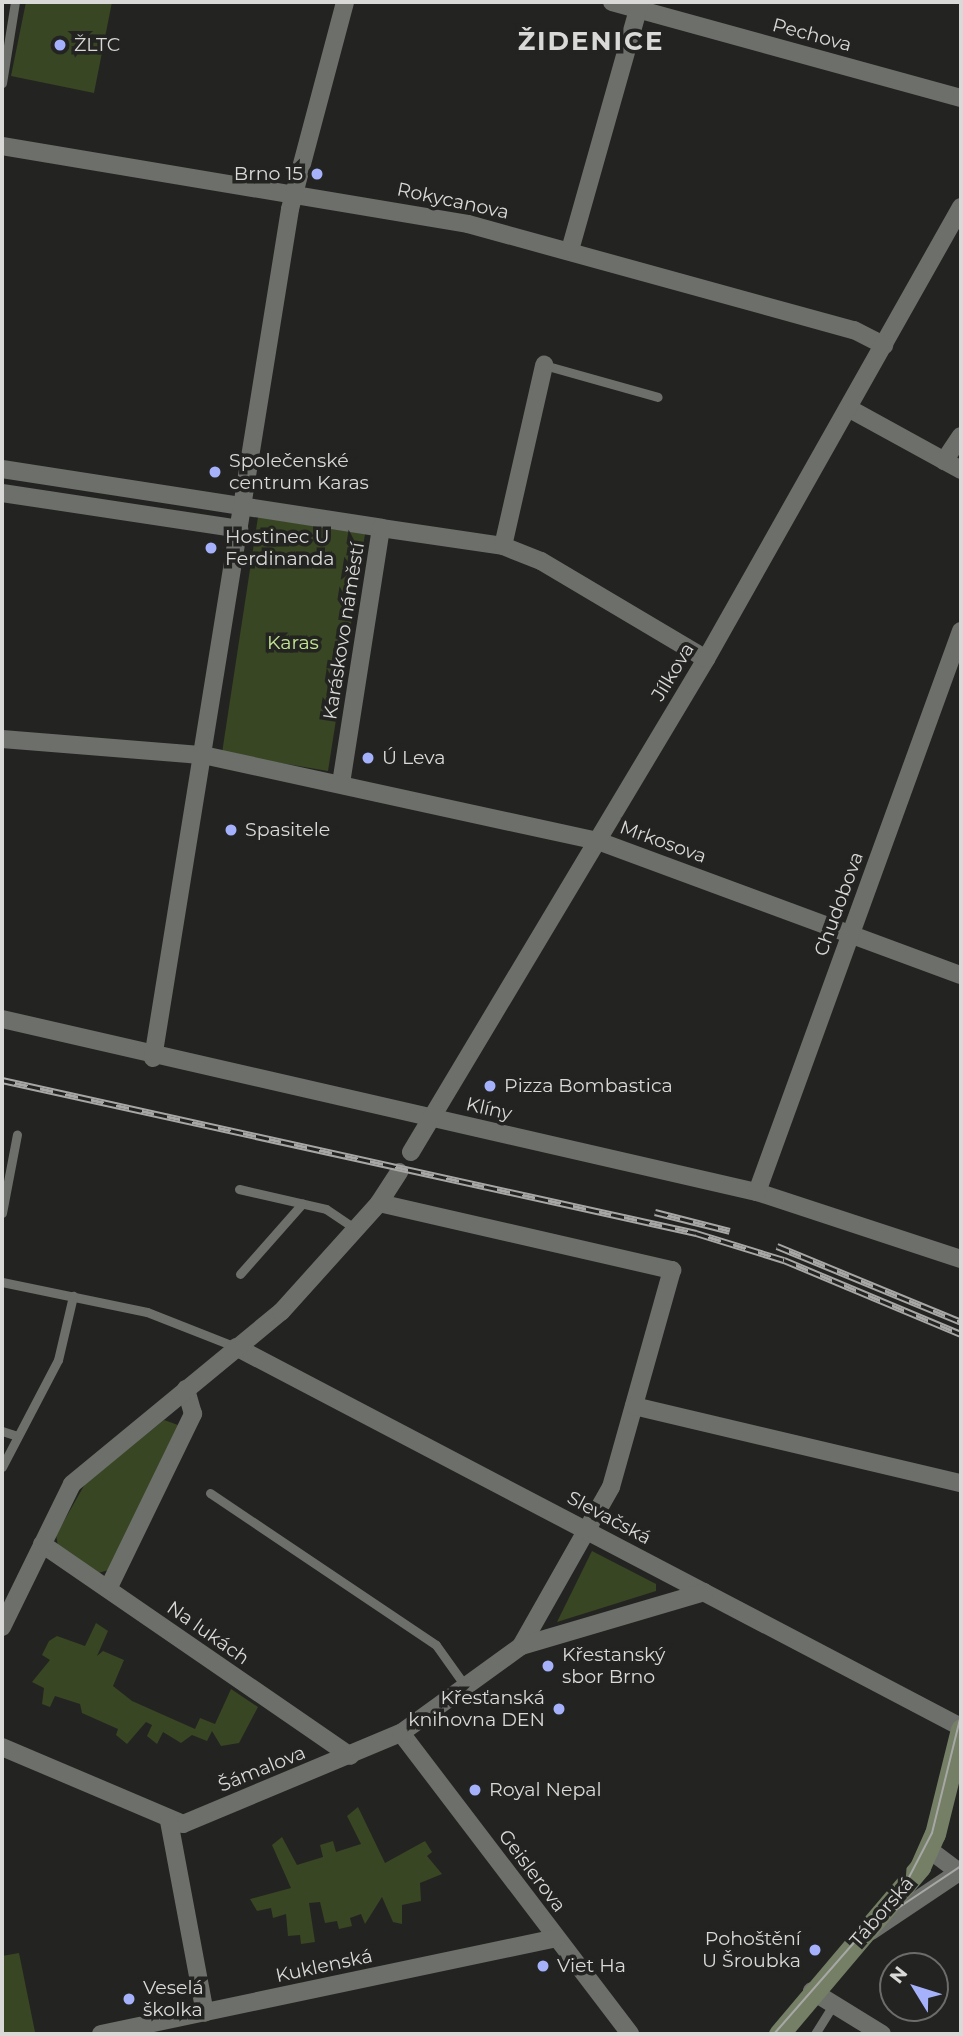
<!DOCTYPE html>
<meta charset="utf-8">
<style>
body{margin:0}
#map{position:relative;width:963px;height:2036px;overflow:hidden;background:#232421;font-family:Montserrat,sans-serif}
div>[style]{position:absolute}
[style*='--x']{left:calc(var(--x)*1px);top:calc(var(--y)*1px);width:calc(var(--w)*1px);rotate:calc(var(--a)*1deg)}
.green>*{inset:0;background:#384623}
.lane>*{height:9px;margin:-4.5px;padding:0 4.5px;transform-origin:4.5px;border-radius:4.5px;background:#6d6f6b}
.street>*{height:18px;margin:-9px;padding:0 9px;transform-origin:9px;border-radius:9px;background:#6d6f6b}
.secondary>*{height:21px;margin:-10.5px;padding:0 10.5px;transform-origin:10.5px;border-radius:10.5px;background:#747f66}
.tram>*{height:2px;margin:-1px;padding:0 1px;transform-origin:1px;border-radius:1px;background:#a7a8a5}
.rail>*{height:7px;margin-top:-3.5px;transform-origin:0;background:repeating-linear-gradient(90deg,#232421 0 13px,#a7a8a5 0 26px);box-sizing:border-box;border-block:2px solid #a7a8a5}
.dots>*{width:19px;height:19px;translate:-50% -50%;box-sizing:border-box;border:4px solid #232421;border-radius:50%}
span{translate:-50% -50%;white-space:nowrap;text-align:center;line-height:1.15;-webkit-text-stroke:7px #232421;paint-order:stroke}
.street-label{font-size:19px;color:#d9dad8}
.poi-label{font-size:19px;color:#d9dad8}
.left{translate:0 -50%;text-align:left}
.right{translate:-100% -50%;text-align:right}
.park-label{font-size:19px;color:#c3e692}
.district-label{font-size:26px;color:#d9dad8;font-weight:700;letter-spacing:2px}
.frame{position:absolute;inset:0;border:4px solid #d9dad8;pointer-events:none}
.north{position:absolute;left:879px;top:1952px;width:70px;height:70px;box-sizing:border-box;background:#232421;border:2px solid #6c6d6a;border-radius:50%;rotate:308deg;font-size:19px;font-weight:700;line-height:28px;text-align:center;color:#d9dad8}
.north::after{content:'';display:block;margin:auto;width:24px;height:32px;background:#a6b1fc;clip-path:polygon(50% 0,100% 100%,50% 72%,0 100%)}
</style>
<div id="map">
<div class="green">
<div style="clip-path:polygon(26px 2px,112px 2px,94px 93px,11px 76px)"></div>
<div style="clip-path:polygon(258px 517px,365px 534px,328px 771px,222px 753px)"></div>
<div style="clip-path:polygon(164px 1420px,178px 1425px,109px 1570px,98px 1573px,58px 1546px,56px 1535px,85px 1484px)"></div>
<div style="clip-path:polygon(592px 1551px,656px 1584px,656px 1591px,557px 1622px)"></div>
<div style="clip-path:polygon(96px 1623px,108px 1631px,97px 1656px,103px 1651px,124px 1660px,113px 1686px,132px 1701px,195px 1729px,200px 1718px,215px 1724px,231px 1689px,258px 1707px,239px 1743px,221px 1746px,212px 1731px,207px 1741px,192px 1735px,181px 1743px,163px 1732px,157px 1744px,147px 1736px,152px 1725px,146px 1722px,127px 1744px,116px 1735px,118px 1729px,82px 1713px,80px 1704px,55px 1696px,50px 1707px,42px 1704px,44px 1688px,32px 1682px,50px 1660px,42px 1655px,49px 1641px,57px 1636px,85px 1646px)"></div>
<div style="clip-path:polygon(358px 1807px,385px 1863px,425px 1841px,432px 1852px,427px 1856px,442px 1874px,420px 1883px,421px 1901px,402px 1905px,402px 1924px,393px 1922px,382px 1897px,365px 1924px,361px 1914px,350px 1918px,352px 1926px,339px 1929px,337px 1921px,325px 1923px,320px 1902px,309px 1903px,315px 1942px,301px 1944px,300px 1935px,288px 1936px,286px 1914px,273px 1918px,271px 1908px,257px 1911px,250px 1899px,291px 1888px,272px 1845px,282px 1837px,297px 1865px,323px 1857px,320px 1845px,333px 1841px,336px 1852px,361px 1844px,347px 1816px)"></div>
<div style="clip-path:polygon(19px 1953px,35px 2032px,2px 2034px,2px 1956px)"></div>
</div>
<div class="lane">
<div style="--x:2;--y:83;--w:82;--a:-80.9"></div>
<div style="--x:544;--y:365;--w:118;--a:15.7"></div>
<div style="--x:239;--y:1189;--w:89;--a:12.9"></div>
<div style="--x:326;--y:1209;--w:36;--a:34"></div>
<div style="--x:2;--y:1213;--w:80;--a:-79.2"></div>
<div style="--x:240;--y:1274;--w:94;--a:-48.5"></div>
<div style="--x:2;--y:1282;--w:148;--a:11.7"></div>
<div style="--x:147;--y:1312;--w:96;--a:21.5"></div>
<div style="--x:2;--y:1431;--w:13;--a:18"></div>
<div style="--x:2;--y:1467;--w:121;--a:-62.4"></div>
<div style="--x:58;--y:1360;--w:66;--a:-76.8"></div>
<div style="--x:210;--y:1493;--w:272;--a:33.9"></div>
<div style="--x:436;--y:1645;--w:52;--a:54.5"></div>
<div style="--x:815;--y:2034;--w:36;--a:-58"></div>
</div>
<div class="street">
<div style="--x:612;--y:2;--w:362;--a:15.4"></div>
<div style="--x:2;--y:146;--w:472;--a:9.5"></div>
<div style="--x:468;--y:224;--w:400;--a:15.4"></div>
<div style="--x:854;--y:330;--w:34;--a:27"></div>
<div style="--x:570;--y:250;--w:258;--a:-74.2"></div>
<div style="--x:850;--y:409;--w:127;--a:28.8"></div>
<div style="--x:944;--y:461;--w:30;--a:-56"></div>
<div style="--x:2;--y:469;--w:384;--a:8.8"></div>
<div style="--x:381;--y:528;--w:258;--a:98.9"></div>
<div style="--x:2;--y:493;--w:240;--a:8.6"></div>
<div style="--x:381;--y:528;--w:123;--a:8.4"></div>
<div style="--x:503;--y:546;--w:41;--a:21.5"></div>
<div style="--x:541;--y:561;--w:192;--a:30.7"></div>
<div style="--x:503;--y:546;--w:186;--a:-77.2"></div>
<div style="--x:2;--y:739;--w:202;--a:4.6"></div>
<div style="--x:203;--y:755;--w:404;--a:12.3"></div>
<div style="--x:598;--y:841;--w:386;--a:20.3"></div>
<div style="--x:2;--y:1019;--w:775;--a:12.91"></div>
<div style="--x:757;--y:1192;--w:215;--a:18.2"></div>
<div style="--x:153;--y:1058;--w:860;--a:-80.83"></div>
<div style="--x:290;--y:209;--w:214;--a:-75.1"></div>
<div style="--x:411;--y:1152;--w:575;--a:-59.1"></div>
<div style="--x:706;--y:659;--w:519;--a:-60.57"></div>
<div style="--x:757;--y:1192;--w:597;--a:-70.02"></div>
<div style="--x:379;--y:1203;--w:301;--a:12.9"></div>
<div style="--x:672;--y:1270;--w:225;--a:105.7"></div>
<div style="--x:611;--y:1487;--w:183;--a:119.5"></div>
<div style="--x:236;--y:1347;--w:819;--a:27.66"></div>
<div style="--x:634;--y:1406;--w:336;--a:13.3"></div>
<div style="--x:42;--y:1544;--w:374;--a:34.5"></div>
<div style="--x:108;--y:1589;--w:195;--a:-64.1"></div>
<div style="--x:193;--y:1414;--w:26;--a:-106"></div>
<div style="--x:2;--y:1627;--w:159;--a:-63.9"></div>
<div style="--x:72;--y:1484;--w:271;--a:-39.5"></div>
<div style="--x:281;--y:1312;--w:147;--a:-48"></div>
<div style="--x:379;--y:1203;--w:37;--a:-57"></div>
<div style="--x:401;--y:1733;--w:378;--a:52.7"></div>
<div style="--x:2;--y:1747;--w:197;--a:23"></div>
<div style="--x:183;--y:1824;--w:236;--a:-22.7"></div>
<div style="--x:401;--y:1733;--w:148;--a:-35.9"></div>
<div style="--x:521;--y:1646;--w:191;--a:-16.4"></div>
<div style="--x:169;--y:1821;--w:195;--a:79.4"></div>
<div style="--x:871;--y:1931;--w:106;--a:-33.8"></div>
<div style="--x:959;--y:1872;--w:38;--a:-143"></div>
<div style="--x:812;--y:1991;--w:82;--a:31.6"></div>
<div style="--x:101;--y:2034;--w:465;--a:-11.9"></div>
</div>
<div class="secondary">
<div style="--x:779;--y:2034;--w:219;--a:-49.8"></div>
<div style="--x:920;--y:1867;--w:36;--a:-66"></div>
<div style="--x:935;--y:1834;--w:108;--a:-76.1"></div>
</div>
<div class="tram">
<div style="--x:883;--y:1918;--w:94;--a:-33.7"></div>
<div style="--x:774;--y:2034;--w:201;--a:-48.8"></div>
<div style="--x:906;--y:1883;--w:56;--a:-62.5"></div>
<div style="--x:932;--y:1833;--w:122;--a:-76.2"></div>
</div>
<div class="rail">
<div style="--x:2;--y:1080;--w:711;--a:12.43"></div>
<div style="--x:696;--y:1233;--w:92;--a:17.1"></div>
<div style="--x:784;--y:1260;--w:192;--a:22.7"></div>
<div style="--x:655;--y:1212;--w:77;--a:14.2"></div>
<div style="--x:777;--y:1246;--w:199;--a:22.4"></div>
</div>
<div class="dots">
<div style="left:60px;top:45px;background:#a6b1fc"></div>
<div style="left:317px;top:174px;background:#a6b1fc"></div>
<div style="left:215px;top:472px;background:#a6b1fc"></div>
<div style="left:211px;top:548px;background:#a6b1fc"></div>
<div style="left:368px;top:758px;background:#a6b1fc"></div>
<div style="left:231px;top:830px;background:#a6b1fc"></div>
<div style="left:490px;top:1086px;background:#a6b1fc"></div>
<div style="left:548px;top:1666px;background:#a6b1fc"></div>
<div style="left:559px;top:1709px;background:#a6b1fc"></div>
<div style="left:475px;top:1790px;background:#a6b1fc"></div>
<div style="left:815px;top:1950px;background:#a6b1fc"></div>
<div style="left:543px;top:1966px;background:#a6b1fc"></div>
<div style="left:129px;top:1999px;background:#a6b1fc"></div>
</div>
<div class="street-label">
<span style="left:812px;top:35px;rotate:15deg">Pechova</span>
<span style="left:453px;top:201px;rotate:12deg">Rokycanova</span>
<span style="left:344px;top:631px;rotate:-81deg">Karáskovo náměstí</span>
<span style="left:673px;top:672px;rotate:-59deg">Jílkova</span>
<span style="left:663px;top:842px;rotate:20deg">Mrkosova</span>
<span style="left:839px;top:904px;rotate:-70deg">Chudobova</span>
<span style="left:489px;top:1109px;rotate:13deg">Klíny</span>
<span style="left:609px;top:1518px;rotate:28deg">Slevačská</span>
<span style="left:208px;top:1633px;rotate:35deg">Na lukách</span>
<span style="left:262px;top:1769px;rotate:-22deg">Šámalova</span>
<span style="left:532px;top:1871px;rotate:53deg">Geislerova</span>
<span style="left:882px;top:1912px;rotate:-49deg">Táborská</span>
<span style="left:324px;top:1966px;rotate:-12deg">Kuklenská</span>
</div>
<div class="poi-label">
<span class="left" style="left:74px;top:45px">ŽLTC</span>
<span class="right" style="left:303px;top:174px">Brno 15</span>
<span class="left" style="left:229px;top:472px">Společenské<br>centrum Karas</span>
<span class="left" style="left:225px;top:548px">Hostinec U<br>Ferdinanda</span>
<span class="left" style="left:382px;top:758px">Ú Leva</span>
<span class="left" style="left:245px;top:830px">Spasitele</span>
<span class="left" style="left:504px;top:1086px">Pizza Bombastica</span>
<span class="left" style="left:562px;top:1666px">Křestanský<br>sbor Brno</span>
<span class="right" style="left:545px;top:1709px">Křesťanská<br>knihovna DEN</span>
<span class="left" style="left:489px;top:1790px">Royal Nepal</span>
<span class="right" style="left:801px;top:1950px">Pohoštění<br>U Šroubka</span>
<span class="left" style="left:557px;top:1966px">Viet Ha</span>
<span class="left" style="left:143px;top:1999px">Veselá<br>školka</span>
</div>
<div class="park-label">
<span style="left:293px;top:643px">Karas</span>
</div>
<div class="district-label">
<span style="left:591px;top:42px">ŽIDENICE</span>
</div>
<div class="frame"></div>
<div class="north">N</div>
</div>
